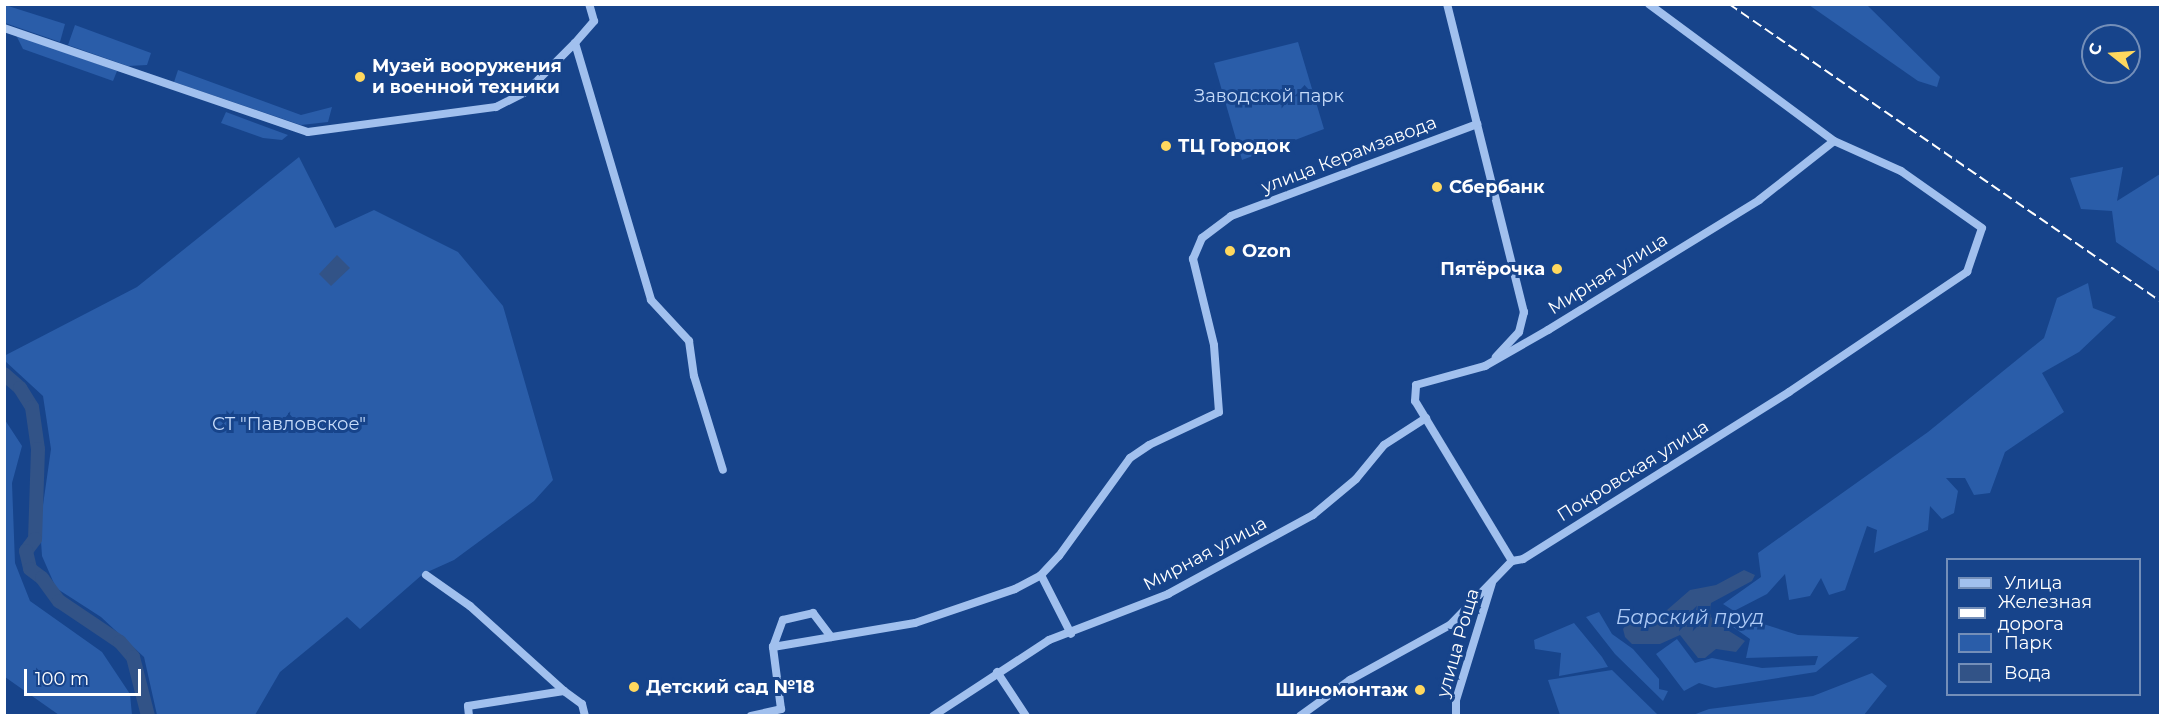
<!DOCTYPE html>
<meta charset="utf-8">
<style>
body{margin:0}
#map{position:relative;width:2165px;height:720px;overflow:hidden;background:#17448b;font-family:Montserrat,sans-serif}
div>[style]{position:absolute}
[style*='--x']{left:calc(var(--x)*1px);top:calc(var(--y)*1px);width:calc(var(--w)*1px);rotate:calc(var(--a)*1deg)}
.green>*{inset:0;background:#2a5da9}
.water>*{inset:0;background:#325387}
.river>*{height:14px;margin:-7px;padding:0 7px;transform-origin:7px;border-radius:7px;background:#325387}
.minor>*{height:8px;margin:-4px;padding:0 4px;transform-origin:4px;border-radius:4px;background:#a1c0ee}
.rail>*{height:2px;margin-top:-1px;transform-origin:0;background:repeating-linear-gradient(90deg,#fff 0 10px,transparent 0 14.5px)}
.dots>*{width:16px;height:16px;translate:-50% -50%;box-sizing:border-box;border:3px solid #17448b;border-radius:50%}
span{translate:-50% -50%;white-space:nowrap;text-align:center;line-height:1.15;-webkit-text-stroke:6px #17448b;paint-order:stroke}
.poi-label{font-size:18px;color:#fff;font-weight:700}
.left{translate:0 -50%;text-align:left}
.right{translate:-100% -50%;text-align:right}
.park-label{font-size:18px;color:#c7dcfa}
.street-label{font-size:18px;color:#fff}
.water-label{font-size:20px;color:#adcaf6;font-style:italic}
.frame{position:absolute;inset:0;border:6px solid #fff;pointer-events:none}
.legend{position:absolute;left:1946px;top:558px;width:195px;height:138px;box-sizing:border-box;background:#17448b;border:2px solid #748fb9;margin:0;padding:8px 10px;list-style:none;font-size:18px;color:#fff}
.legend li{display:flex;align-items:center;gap:12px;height:30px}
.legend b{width:30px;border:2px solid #748fb9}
.north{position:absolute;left:2081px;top:24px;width:60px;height:60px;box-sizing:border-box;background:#17448b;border:2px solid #748fb9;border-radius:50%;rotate:287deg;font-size:16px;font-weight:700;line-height:24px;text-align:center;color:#fff}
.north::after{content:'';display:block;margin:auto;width:21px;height:27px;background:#ffd85e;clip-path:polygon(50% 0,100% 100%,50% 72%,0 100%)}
.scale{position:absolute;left:24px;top:669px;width:117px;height:27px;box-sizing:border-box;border:3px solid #fff;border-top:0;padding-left:8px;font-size:18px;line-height:21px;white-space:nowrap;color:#fff;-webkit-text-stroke:4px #17448b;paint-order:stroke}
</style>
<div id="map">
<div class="green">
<div style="clip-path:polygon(5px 5px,65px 24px,60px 42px,5px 23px)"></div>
<div style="clip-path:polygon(1809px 5px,1867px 5px,1940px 77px,1937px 87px,1918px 81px)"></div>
<div style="clip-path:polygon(75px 25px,151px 53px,147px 65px,128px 66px,68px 45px)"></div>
<div style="clip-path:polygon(16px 35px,117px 71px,113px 81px,23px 49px)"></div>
<div style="clip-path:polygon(1298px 42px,1324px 129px,1242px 160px,1214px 63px)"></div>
<div style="clip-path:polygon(178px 70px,301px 115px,332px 107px,328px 122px,301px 125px,174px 82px)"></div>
<div style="clip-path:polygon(226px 112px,288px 135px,282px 140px,263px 138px,221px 123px)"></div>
<div style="clip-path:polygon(299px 157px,335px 228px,374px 210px,458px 252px,503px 306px,553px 480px,534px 501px,454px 560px,423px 574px,360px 629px,347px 617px,280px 672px,255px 715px,157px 715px,144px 657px,101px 617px,56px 588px,42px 556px,40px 526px,51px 449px,43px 396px,5px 361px,4px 356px,137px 287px)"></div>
<div style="clip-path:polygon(2123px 167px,2117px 201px,2160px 174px,2160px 272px,2116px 242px,2112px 211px,2081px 209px,2070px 178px)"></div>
<div style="clip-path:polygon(2088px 283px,2093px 308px,2116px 317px,2079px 352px,2042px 373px,2064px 412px,2005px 452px,1990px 493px,1974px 495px,1965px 478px,1946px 478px,1958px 491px,1954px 513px,1942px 519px,1930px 506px,1928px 530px,1874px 553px,1877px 530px,1867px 526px,1845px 590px,1829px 595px,1821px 578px,1810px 596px,1789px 600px,1785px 574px,1767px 594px,1734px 611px,1723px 604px,1761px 577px,1758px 553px,1928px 432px,2044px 338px,2057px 298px)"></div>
<div style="clip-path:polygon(5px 420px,22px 446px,12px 483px,15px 563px,30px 601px,102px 652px,130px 694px,132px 715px,59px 715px,5px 677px)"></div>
<div style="clip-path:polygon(1599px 612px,1612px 634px,1633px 649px,1659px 679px,1659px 689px,1668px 691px,1663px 701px,1615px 654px,1586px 617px)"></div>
<div style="clip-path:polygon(1754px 621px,1798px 635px,1859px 637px,1816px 672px,1715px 688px,1699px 683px,1684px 691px,1656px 654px,1677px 639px,1695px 663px,1712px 658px,1762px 668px,1815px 665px,1818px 656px,1746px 658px,1750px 639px,1726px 622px)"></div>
<div style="clip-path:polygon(1574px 623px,1602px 657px,1608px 667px,1559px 676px,1561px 653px,1535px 649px,1534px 640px)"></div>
<div style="clip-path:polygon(1612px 670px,1658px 715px,1560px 715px,1548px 680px)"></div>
<div style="clip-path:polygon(1872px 673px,1887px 686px,1864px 715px,1693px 715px,1709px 709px,1813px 696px)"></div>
</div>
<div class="water">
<div style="clip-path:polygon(337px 255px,350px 268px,331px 286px,319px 274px)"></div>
<div style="clip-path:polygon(1744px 570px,1755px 575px,1752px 581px,1711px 603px,1710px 612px,1713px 621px,1745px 641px,1736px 652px,1716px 649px,1705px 658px,1698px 658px,1680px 635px,1660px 644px,1632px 644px,1625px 637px,1623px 629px,1629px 621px,1667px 610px,1690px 590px,1716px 585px)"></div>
</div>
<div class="river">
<div style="--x:4;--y:374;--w:21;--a:41"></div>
<div style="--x:20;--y:388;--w:22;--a:58"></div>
<div style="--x:32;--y:407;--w:42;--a:81.9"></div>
<div style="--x:38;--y:449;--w:90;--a:91.9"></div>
<div style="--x:35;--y:539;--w:15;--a:127"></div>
<div style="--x:26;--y:551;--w:18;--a:77"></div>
<div style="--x:30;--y:569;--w:15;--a:37"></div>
<div style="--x:42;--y:578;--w:29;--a:54"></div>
<div style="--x:59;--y:601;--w:73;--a:33.9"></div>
<div style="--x:120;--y:642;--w:20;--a:49"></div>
<div style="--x:133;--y:657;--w:61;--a:75.7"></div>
</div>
<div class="minor">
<div style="--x:4;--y:28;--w:321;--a:18.9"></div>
<div style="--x:308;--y:132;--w:190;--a:-7.6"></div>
<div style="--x:496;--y:107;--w:35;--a:-27"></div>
<div style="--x:527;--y:91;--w:68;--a:-45"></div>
<div style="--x:575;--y:43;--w:268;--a:73.5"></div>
<div style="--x:651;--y:300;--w:56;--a:47.2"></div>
<div style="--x:689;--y:341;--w:35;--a:82"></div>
<div style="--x:694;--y:376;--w:98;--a:72.9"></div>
<div style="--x:575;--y:43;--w:29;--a:-49"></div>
<div style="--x:594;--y:21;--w:18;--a:-106"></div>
<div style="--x:1477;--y:124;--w:194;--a:76"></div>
<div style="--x:1524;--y:312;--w:21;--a:104"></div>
<div style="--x:1519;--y:332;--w:34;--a:133"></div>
<div style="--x:1512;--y:561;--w:187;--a:-121.2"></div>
<div style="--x:1415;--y:401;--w:16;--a:-86"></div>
<div style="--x:1416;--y:385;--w:72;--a:-15.4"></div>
<div style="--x:1485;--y:366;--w:73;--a:-29.7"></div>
<div style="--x:1548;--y:330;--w:248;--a:-31.6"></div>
<div style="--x:1759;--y:200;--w:95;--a:-38.2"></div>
<div style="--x:426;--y:575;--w:54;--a:35.2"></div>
<div style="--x:470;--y:606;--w:127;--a:42.1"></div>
<div style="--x:1041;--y:575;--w:66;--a:63"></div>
<div style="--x:773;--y:647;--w:144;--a:-9.6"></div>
<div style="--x:915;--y:623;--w:106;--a:-18.8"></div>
<div style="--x:1015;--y:589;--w:30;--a:-28"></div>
<div style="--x:1041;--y:575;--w:26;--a:-47"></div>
<div style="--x:1059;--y:556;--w:121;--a:-54.1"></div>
<div style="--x:1130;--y:458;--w:23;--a:-34"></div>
<div style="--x:1149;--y:445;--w:77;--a:-25.2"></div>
<div style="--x:1219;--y:412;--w:67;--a:-94.3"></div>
<div style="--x:1214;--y:345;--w:89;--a:-103.7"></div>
<div style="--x:1193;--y:259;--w:23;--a:-67"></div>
<div style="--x:1202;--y:238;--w:36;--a:-37"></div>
<div style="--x:1231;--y:216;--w:263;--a:-20.5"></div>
<div style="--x:1477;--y:124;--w:124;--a:-104"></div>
<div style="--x:997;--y:672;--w:53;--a:56.6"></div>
<div style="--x:469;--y:716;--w:10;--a:-96"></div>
<div style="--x:468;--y:706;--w:97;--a:-8.9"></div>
<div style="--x:564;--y:691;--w:22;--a:36"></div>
<div style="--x:582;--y:704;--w:12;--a:76"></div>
<div style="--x:751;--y:716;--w:31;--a:-13"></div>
<div style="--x:781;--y:709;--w:63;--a:-97.4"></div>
<div style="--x:773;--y:647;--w:29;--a:-70"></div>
<div style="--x:783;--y:620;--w:31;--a:-13"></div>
<div style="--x:813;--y:613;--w:30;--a:53"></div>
<div style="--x:933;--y:716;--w:139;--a:-33.2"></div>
<div style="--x:1049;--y:640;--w:128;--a:-21.1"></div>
<div style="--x:1168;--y:594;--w:165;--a:-28.6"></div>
<div style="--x:1313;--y:515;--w:56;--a:-39.9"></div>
<div style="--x:1356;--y:479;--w:44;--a:-50.5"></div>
<div style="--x:1384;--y:445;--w:50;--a:-32.7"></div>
<div style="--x:1300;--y:716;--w:62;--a:-35.8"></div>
<div style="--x:1350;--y:680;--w:114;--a:-28.8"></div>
<div style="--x:1450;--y:625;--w:89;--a:-45.9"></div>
<div style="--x:1512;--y:561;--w:11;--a:-10"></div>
<div style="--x:1523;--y:559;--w:314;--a:-32.1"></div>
<div style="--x:1789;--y:392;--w:215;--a:-34"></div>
<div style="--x:1967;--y:272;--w:46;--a:-71.2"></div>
<div style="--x:1982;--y:228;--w:99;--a:-144.9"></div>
<div style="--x:1901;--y:171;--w:73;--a:-155.9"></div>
<div style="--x:1834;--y:141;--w:230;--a:-143.5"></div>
<div style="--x:1456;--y:716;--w:16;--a:-90"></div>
<div style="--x:1456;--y:700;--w:122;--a:-72.9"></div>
</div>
<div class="rail">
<div style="--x:1729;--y:4;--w:523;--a:34.57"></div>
</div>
<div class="dots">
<div style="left:360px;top:77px;background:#ffd85e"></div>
<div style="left:1166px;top:146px;background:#ffd85e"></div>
<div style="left:1437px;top:187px;background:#ffd85e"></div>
<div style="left:1230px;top:251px;background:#ffd85e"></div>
<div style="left:1557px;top:269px;background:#ffd85e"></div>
<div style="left:634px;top:687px;background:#ffd85e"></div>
<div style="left:1420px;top:690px;background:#ffd85e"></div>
</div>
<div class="poi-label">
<span class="left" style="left:372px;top:77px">Музей вооружения<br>и военной техники</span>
<span class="left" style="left:1178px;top:146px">ТЦ Городок</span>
<span class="left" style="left:1449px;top:187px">Сбербанк</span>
<span class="left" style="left:1242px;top:251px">Ozon</span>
<span class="right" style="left:1545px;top:269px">Пятёрочка</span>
<span class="left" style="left:646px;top:687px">Детский сад №18</span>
<span class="right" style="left:1408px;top:690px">Шиномонтаж</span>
</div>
<div class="park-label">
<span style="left:1269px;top:96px">Заводской парк</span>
<span style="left:289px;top:424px">СТ "Павловское"</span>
</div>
<div class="street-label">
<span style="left:1349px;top:155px;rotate:-21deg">улица Керамзавода</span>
<span style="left:1608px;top:274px;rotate:-32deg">Мирная улица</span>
<span style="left:1633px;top:471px;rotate:-32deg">Покровская улица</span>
<span style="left:1205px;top:554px;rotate:-28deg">Мирная улица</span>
<span style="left:1458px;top:643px;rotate:-74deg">улица Роща</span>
</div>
<div class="water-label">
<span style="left:1690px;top:617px">Барский пруд</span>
</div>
<div class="frame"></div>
<ul class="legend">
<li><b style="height:8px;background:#a1c0ee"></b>Улица</li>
<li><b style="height:8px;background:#fff"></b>Железная дорога</li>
<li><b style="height:16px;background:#2a5da9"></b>Парк</li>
<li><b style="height:16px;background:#325387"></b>Вода</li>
</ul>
<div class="north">С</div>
<div class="scale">100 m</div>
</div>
